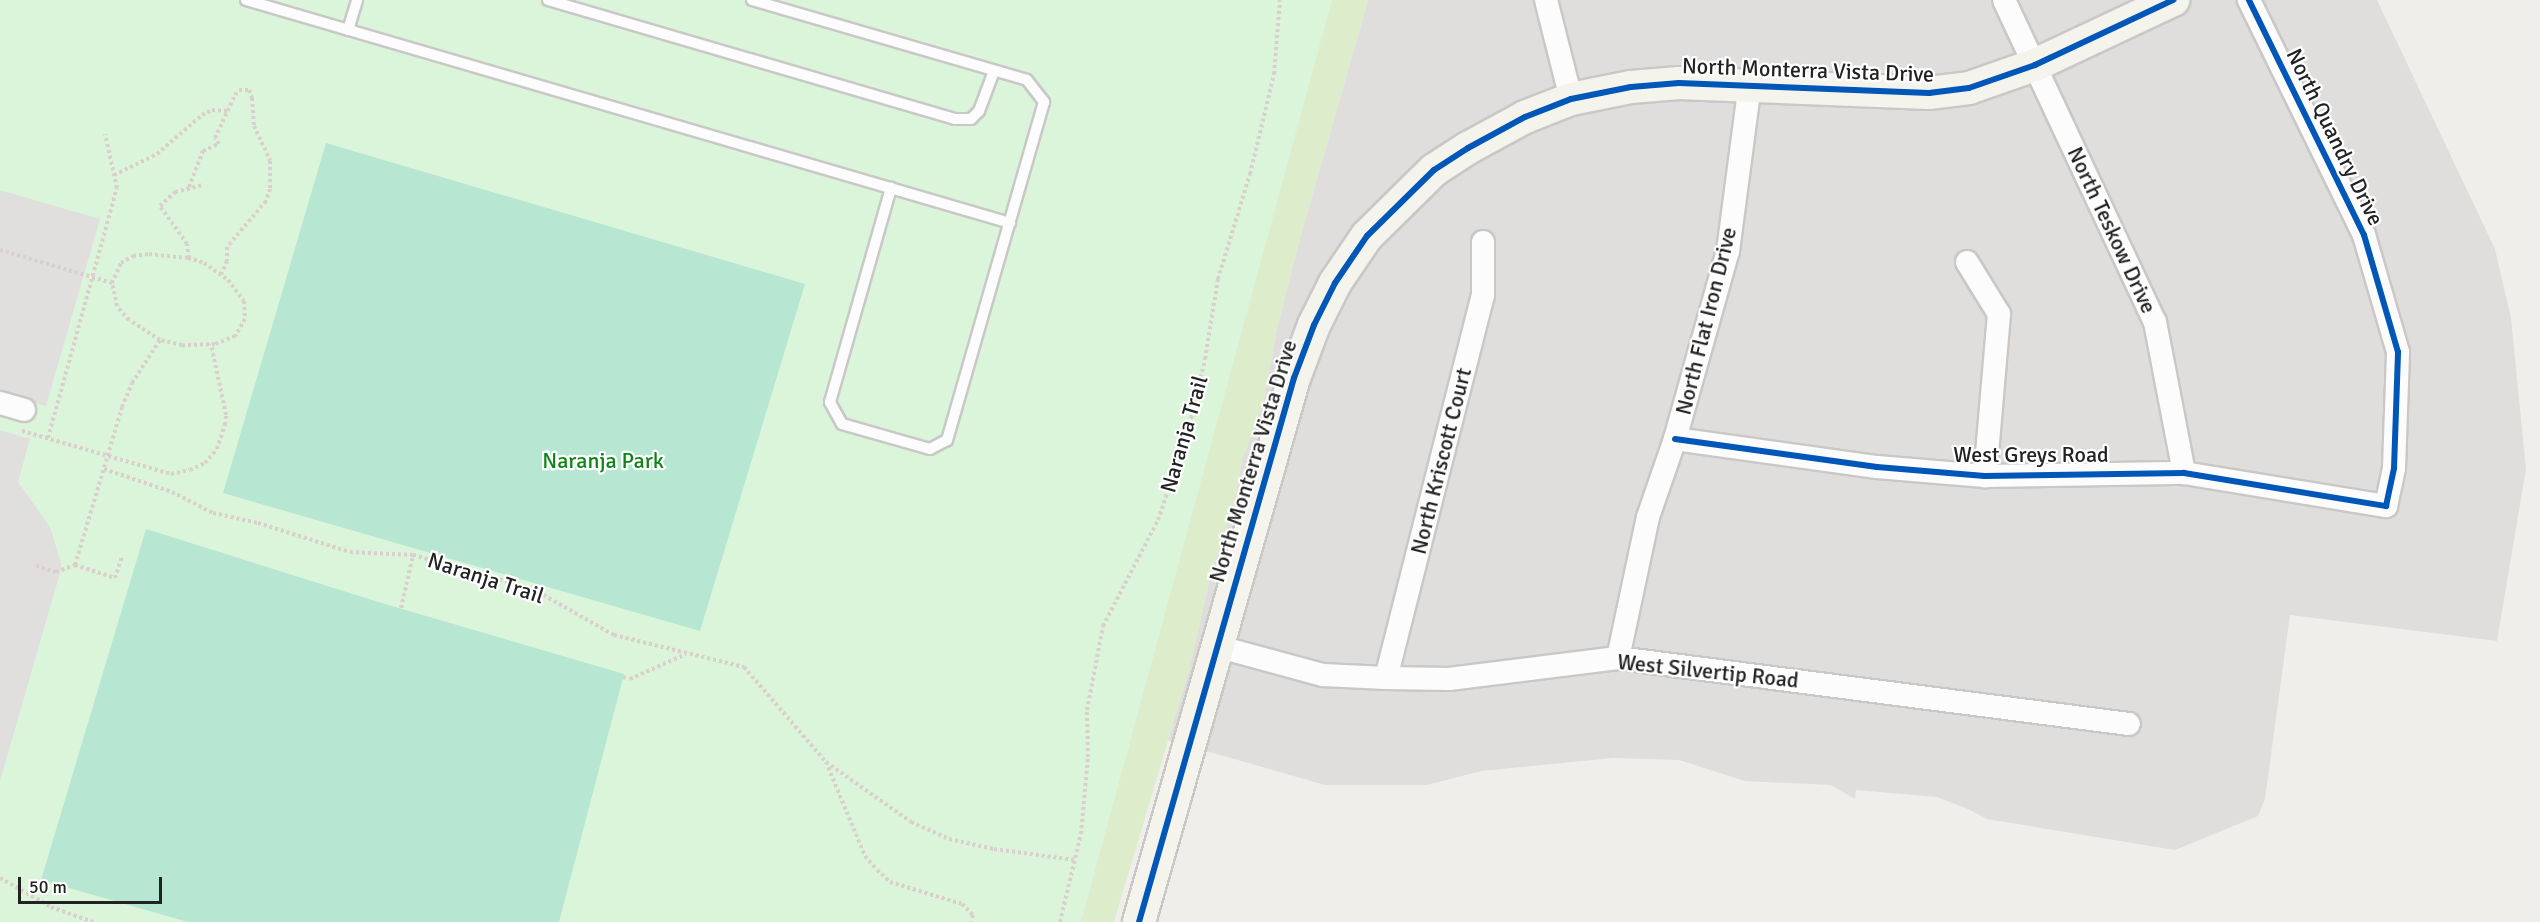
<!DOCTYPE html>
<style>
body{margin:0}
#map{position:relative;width:2540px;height:922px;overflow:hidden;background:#f0eeeb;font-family:Signika,sans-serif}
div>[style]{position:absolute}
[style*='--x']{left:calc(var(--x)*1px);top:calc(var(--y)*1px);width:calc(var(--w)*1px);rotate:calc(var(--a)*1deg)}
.residential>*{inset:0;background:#dfdedc}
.grass>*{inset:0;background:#ddeccb}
.park>*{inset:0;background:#daf5da}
.pitch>*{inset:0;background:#b7e6d2}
.parking>*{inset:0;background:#e0dfde}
.path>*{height:4px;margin-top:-2px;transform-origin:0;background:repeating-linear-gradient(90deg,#dccecd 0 3px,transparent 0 6px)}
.roads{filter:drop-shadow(2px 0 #c9c8c7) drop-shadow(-2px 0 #c9c8c7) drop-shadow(0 2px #c9c8c7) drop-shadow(0 -2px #c9c8c7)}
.lane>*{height:10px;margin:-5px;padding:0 5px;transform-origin:5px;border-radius:5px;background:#fdfcfc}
.street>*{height:22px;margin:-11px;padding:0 11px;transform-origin:11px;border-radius:11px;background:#fdfcfc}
.secondary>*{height:32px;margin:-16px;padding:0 16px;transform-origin:16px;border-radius:16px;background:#f4f4ed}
.cycleway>*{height:6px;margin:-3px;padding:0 3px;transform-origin:3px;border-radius:3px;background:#0057b8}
span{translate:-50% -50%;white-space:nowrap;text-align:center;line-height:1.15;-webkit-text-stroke:4.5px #fff;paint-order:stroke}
.street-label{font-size:22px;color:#222}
.park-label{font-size:22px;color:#0c8416}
.scale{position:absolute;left:18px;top:877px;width:144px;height:27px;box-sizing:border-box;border:3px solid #222;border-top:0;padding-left:8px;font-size:18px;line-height:21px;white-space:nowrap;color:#222;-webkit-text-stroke:4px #fff;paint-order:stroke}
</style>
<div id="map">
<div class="residential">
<div style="clip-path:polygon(1368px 0,2377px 0,2495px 249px,2511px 318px,2526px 469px,2497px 641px,2290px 615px,2265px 799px,2258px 816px,2175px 850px,1987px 819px,1968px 809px,1937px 797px,1856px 790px,1855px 799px,1831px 785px,1745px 781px,1679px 760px,1613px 758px,1481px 771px,1427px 785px,1325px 785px,1168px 740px,1189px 670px,1212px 569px,1234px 504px,1242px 460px,1263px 404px,1277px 329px,1300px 238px)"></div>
</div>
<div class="grass">
<div style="clip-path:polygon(1302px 0,1368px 0,1300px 238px,1277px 329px,1263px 404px,1242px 460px,1234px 504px,1212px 569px,1189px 670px,1114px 922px,1064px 922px)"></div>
</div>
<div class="park">
<div style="clip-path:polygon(0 0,1332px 0,1081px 922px,0 922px)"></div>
</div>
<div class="pitch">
<div style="clip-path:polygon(326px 143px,805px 284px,700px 631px,223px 493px)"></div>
<div style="clip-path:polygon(146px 529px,385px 604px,624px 674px,559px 922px,188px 922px,41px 880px)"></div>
</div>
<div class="parking">
<div style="clip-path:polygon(0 190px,100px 219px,46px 406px,0 393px)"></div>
<div style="clip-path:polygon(0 430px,30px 439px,18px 482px,50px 527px,62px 566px,0 781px)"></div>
</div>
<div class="path">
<div style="--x:114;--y:175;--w:48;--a:-26"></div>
<div style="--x:157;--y:154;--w:60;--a:-40.9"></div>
<div style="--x:202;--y:115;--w:11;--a:-27"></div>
<div style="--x:212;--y:110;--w:15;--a:4"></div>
<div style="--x:189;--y:187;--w:39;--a:-69"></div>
<div style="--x:203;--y:151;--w:17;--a:-24"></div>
<div style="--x:219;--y:144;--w:7;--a:-124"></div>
<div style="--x:215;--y:138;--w:47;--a:-65.1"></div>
<div style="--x:235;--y:95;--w:6;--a:-51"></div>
<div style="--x:239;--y:90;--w:10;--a:0"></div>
<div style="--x:249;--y:90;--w:9;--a:69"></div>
<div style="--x:252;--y:98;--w:28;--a:86"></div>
<div style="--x:254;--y:126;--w:38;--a:65"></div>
<div style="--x:270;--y:161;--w:28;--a:90"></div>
<div style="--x:270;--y:189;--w:13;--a:108"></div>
<div style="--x:266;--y:201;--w:60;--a:130.3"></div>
<div style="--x:227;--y:247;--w:14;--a:90"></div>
<div style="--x:227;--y:261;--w:15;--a:113"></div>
<div style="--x:0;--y:250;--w:117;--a:16.4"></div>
<div style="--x:149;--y:254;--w:39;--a:6"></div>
<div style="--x:188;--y:258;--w:17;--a:17"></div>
<div style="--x:204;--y:263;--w:29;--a:35"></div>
<div style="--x:228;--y:280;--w:26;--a:53"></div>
<div style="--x:244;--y:301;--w:18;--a:87"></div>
<div style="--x:245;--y:319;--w:20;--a:120"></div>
<div style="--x:235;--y:336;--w:22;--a:158"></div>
<div style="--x:215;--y:344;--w:33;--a:178"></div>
<div style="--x:182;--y:345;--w:23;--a:-167"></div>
<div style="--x:160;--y:340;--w:37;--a:-147"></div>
<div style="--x:129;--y:320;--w:18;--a:-131"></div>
<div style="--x:117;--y:306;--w:24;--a:-102"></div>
<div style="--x:112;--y:283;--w:22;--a:-66"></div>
<div style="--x:121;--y:263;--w:14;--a:-30"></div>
<div style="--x:133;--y:256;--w:16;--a:-7"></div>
<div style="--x:189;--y:258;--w:14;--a:-98"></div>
<div style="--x:187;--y:244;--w:47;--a:-125.4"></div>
<div style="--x:160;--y:206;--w:21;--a:-43"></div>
<div style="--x:175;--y:192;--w:30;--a:-14"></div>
<div style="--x:22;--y:431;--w:155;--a:16.1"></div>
<div style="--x:171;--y:474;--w:19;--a:-12"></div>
<div style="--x:190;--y:470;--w:17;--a:-25"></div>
<div style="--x:205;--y:463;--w:18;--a:-49"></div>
<div style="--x:217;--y:449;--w:25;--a:-72"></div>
<div style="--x:225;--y:425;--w:10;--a:-84"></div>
<div style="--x:226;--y:415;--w:73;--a:-101.9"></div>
<div style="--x:48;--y:438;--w:259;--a:-74.6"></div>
<div style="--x:117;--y:188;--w:55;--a:-102.5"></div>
<div style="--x:104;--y:469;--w:72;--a:18.7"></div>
<div style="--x:172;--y:492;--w:46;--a:27.1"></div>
<div style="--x:213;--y:513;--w:46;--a:12.5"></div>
<div style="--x:258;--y:523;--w:96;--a:17.5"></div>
<div style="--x:350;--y:552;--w:63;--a:2.7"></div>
<div style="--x:413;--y:555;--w:125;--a:15.8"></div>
<div style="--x:533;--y:589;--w:93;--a:29.6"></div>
<div style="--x:614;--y:635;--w:134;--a:13.8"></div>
<div style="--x:744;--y:667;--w:125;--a:49.2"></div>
<div style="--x:826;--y:762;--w:102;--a:67.5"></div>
<div style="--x:865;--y:856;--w:18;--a:49"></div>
<div style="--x:877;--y:870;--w:18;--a:43"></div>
<div style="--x:890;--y:882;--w:75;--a:17"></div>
<div style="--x:962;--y:904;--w:16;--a:45"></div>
<div style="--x:973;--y:915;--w:7;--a:106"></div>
<div style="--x:75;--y:565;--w:42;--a:18"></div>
<div style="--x:115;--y:578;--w:22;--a:-72"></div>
<div style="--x:36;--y:566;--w:21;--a:17"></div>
<div style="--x:56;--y:572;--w:20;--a:-20"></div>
<div style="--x:75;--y:565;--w:165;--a:-73.4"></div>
<div style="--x:122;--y:407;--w:26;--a:-67"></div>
<div style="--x:132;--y:383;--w:51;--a:-56.9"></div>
<div style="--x:401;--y:608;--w:54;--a:-77.2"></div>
<div style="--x:623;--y:677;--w:7;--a:16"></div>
<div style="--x:630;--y:679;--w:61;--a:-24.1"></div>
<div style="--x:826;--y:762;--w:104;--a:35.2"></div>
<div style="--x:911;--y:822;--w:42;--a:24.1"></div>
<div style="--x:949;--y:839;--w:46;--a:12.5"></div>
<div style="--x:994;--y:849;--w:82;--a:7.7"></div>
<div style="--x:0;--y:878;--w:59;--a:29.6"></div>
<div style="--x:51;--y:907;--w:45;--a:19.7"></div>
<div style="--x:1060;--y:922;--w:90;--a:-76.6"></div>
<div style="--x:1081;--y:834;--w:77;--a:-84.8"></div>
<div style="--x:1088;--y:757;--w:47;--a:-91.2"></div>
<div style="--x:1087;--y:710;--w:86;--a:-79.2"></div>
<div style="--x:1103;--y:626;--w:119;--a:-62.6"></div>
<div style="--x:1158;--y:520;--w:89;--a:-71"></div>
<div style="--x:1187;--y:436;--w:79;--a:-76.8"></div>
<div style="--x:1205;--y:359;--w:81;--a:-80.8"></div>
<div style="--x:1218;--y:279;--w:110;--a:-73.1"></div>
<div style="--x:1250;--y:174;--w:103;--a:-76.5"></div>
<div style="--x:1274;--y:74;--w:74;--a:-85.4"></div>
</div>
<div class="roads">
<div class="lane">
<div style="--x:246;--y:0;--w:796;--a:16.27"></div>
<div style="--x:548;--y:0;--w:424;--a:16.3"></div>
<div style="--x:955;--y:119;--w:16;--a:0"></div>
<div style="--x:971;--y:119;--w:11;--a:-45"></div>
<div style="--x:979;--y:111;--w:43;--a:-69.4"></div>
<div style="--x:752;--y:0;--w:286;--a:16.2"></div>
<div style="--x:1027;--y:80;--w:28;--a:52"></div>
<div style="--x:1044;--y:102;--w:352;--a:106"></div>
<div style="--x:947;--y:440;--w:19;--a:152"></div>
<div style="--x:930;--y:449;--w:91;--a:-164.1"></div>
<div style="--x:842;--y:424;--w:25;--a:-119"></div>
<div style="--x:830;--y:402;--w:223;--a:-74.1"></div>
<div style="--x:348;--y:30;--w:31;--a:-73"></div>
</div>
<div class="street">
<div style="--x:1546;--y:0;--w:102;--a:75.8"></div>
<div style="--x:2004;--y:0;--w:356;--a:64.9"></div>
<div style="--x:2155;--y:322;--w:154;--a:79.1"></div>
<div style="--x:1967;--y:262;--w:61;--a:58.4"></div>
<div style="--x:1999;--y:314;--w:163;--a:94.9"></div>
<div style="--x:0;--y:403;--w:25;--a:16"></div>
<div style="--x:1675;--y:439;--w:204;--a:7.9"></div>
<div style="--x:1877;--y:467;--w:108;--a:4.8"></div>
<div style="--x:1985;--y:476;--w:199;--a:-0.9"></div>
<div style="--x:2184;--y:473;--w:205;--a:9.3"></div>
<div style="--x:2386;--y:506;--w:39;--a:-78"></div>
<div style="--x:2394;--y:468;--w:116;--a:-88"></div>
<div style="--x:2398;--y:352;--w:122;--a:-106.2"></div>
<div style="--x:2364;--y:235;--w:262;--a:-116.1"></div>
<div style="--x:1216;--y:646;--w:111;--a:15.2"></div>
<div style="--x:1323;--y:675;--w:63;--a:2.7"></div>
<div style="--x:1386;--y:678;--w:63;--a:0.9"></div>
<div style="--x:1449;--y:679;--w:170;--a:-7.1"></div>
<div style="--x:1618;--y:658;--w:515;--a:7.36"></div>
<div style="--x:1618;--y:658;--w:144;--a:-78"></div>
<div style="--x:1648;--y:517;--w:83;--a:-70.9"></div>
<div style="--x:1675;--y:439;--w:195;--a:-74.3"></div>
<div style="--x:1728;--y:251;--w:167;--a:-82.5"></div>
<div style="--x:1386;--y:678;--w:394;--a:-75.8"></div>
<div style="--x:1483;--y:296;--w:54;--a:-90"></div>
</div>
<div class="secondary">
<div style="--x:1139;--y:922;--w:566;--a:-74.1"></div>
<div style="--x:1294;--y:378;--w:57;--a:-69.3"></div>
<div style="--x:1314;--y:325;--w:47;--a:-63.4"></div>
<div style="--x:1335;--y:283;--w:57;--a:-55.8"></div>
<div style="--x:1367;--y:236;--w:94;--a:-44.6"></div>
<div style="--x:1434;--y:170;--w:40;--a:-32.9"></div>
<div style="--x:1468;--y:148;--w:65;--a:-28.5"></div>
<div style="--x:1525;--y:117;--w:49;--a:-21.4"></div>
<div style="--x:1571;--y:99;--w:61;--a:-11.3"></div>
<div style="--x:1631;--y:87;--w:48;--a:-4.8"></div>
<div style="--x:1679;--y:83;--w:250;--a:2.3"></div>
<div style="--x:1929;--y:93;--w:40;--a:-7.1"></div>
<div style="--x:1969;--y:88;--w:70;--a:-19.2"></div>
<div style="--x:2035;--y:65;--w:153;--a:-25.2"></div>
</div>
</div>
<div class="cycleway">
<div style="--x:1675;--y:439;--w:204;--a:7.9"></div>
<div style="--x:1877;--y:467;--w:108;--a:4.8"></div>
<div style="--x:1985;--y:476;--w:199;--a:-0.9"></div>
<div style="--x:2184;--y:473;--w:205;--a:9.3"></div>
<div style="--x:2386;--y:506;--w:39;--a:-78"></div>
<div style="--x:2394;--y:468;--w:116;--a:-88"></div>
<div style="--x:2398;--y:352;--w:122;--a:-106.2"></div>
<div style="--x:2364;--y:235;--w:262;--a:-116.1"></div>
<div style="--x:1139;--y:922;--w:566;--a:-74.1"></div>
<div style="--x:1294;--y:378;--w:57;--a:-69.3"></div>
<div style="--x:1314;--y:325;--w:47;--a:-63.4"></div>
<div style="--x:1335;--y:283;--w:57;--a:-55.8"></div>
<div style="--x:1367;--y:236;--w:94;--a:-44.6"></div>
<div style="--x:1434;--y:170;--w:40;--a:-32.9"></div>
<div style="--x:1468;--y:148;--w:65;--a:-28.5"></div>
<div style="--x:1525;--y:117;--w:49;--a:-21.4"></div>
<div style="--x:1571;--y:99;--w:61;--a:-11.3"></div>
<div style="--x:1631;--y:87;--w:48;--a:-4.8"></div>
<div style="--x:1679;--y:83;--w:250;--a:2.3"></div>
<div style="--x:1929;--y:93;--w:40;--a:-7.1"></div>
<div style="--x:1969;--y:88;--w:70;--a:-19.2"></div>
<div style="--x:2035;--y:65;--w:153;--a:-25.2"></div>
</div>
<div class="street-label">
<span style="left:1808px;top:70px;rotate:2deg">North Monterra Vista Drive</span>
<span style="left:2335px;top:137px;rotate:64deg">North Quandry Drive</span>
<span style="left:2112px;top:230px;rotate:65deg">North Teskow Drive</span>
<span style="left:1706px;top:321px;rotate:-76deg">North Flat Iron Drive</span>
<span style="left:1184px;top:434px;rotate:-74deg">Naranja Trail</span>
<span style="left:2031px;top:455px">West Greys Road</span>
<span style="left:1253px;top:461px;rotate:-73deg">North Monterra Vista Drive</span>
<span style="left:1441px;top:461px;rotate:-76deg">North Kriscott Court</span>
<span style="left:486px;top:578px;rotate:18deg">Naranja Trail</span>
<span style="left:1708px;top:671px;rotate:6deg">West Silvertip Road</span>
</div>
<div class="park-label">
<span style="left:603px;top:461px">Naranja Park</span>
</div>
<div class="scale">50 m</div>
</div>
